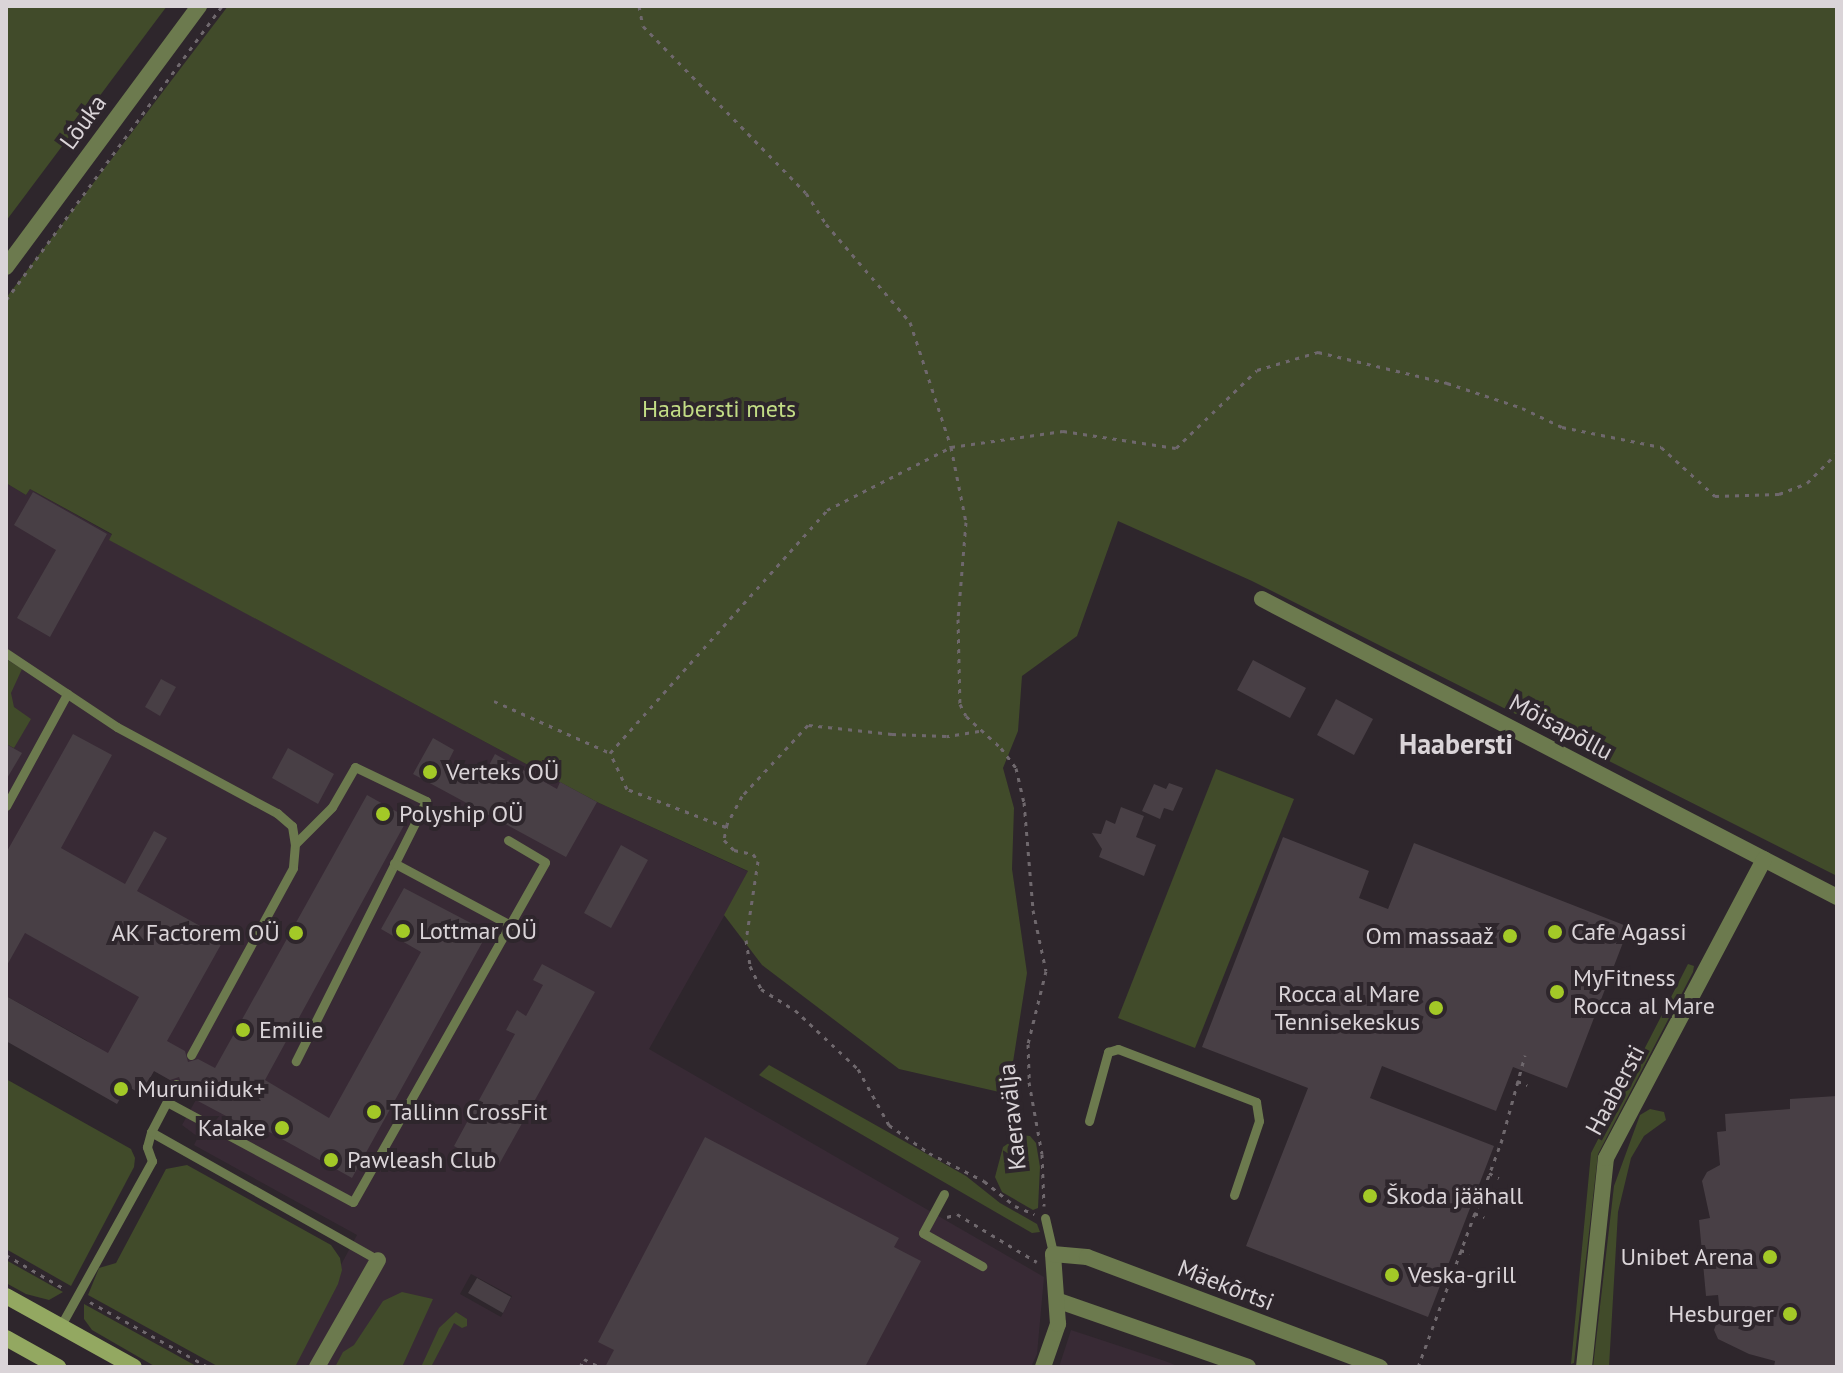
<!DOCTYPE html>
<meta charset="utf-8">
<style>
body{margin:0}
#map{position:relative;width:1843px;height:1373px;overflow:hidden;background:#2e262c;font-family:"PT Sans",sans-serif}
div>[style]{position:absolute}
[style*='--x']{left:calc(var(--x)*1px);top:calc(var(--y)*1px);width:calc(var(--w)*1px);rotate:calc(var(--a)*1deg)}
.built>*{inset:0;background:#382a35}
.green>*{inset:0;background:#414b2a}
.building>*{inset:0;background:#483f45}
.path>*{height:3px;margin-top:-1.5px;transform-origin:0;background:repeating-linear-gradient(90deg,#6f686d 0 4px,transparent 0 10px)}
.lane>*{height:9px;margin:-4.5px;padding:0 4.5px;transform-origin:4.5px;border-radius:4.5px;background:#6c7a4e}
.street>*{height:16px;margin:-8px;padding:0 8px;transform-origin:8px;border-radius:8px;background:#6c7a4e}
.secondary>*{height:16px;margin:-8px;padding:0 8px;transform-origin:8px;border-radius:8px;background:#93a861}
.dots>*{width:22px;height:22px;translate:-50% -50%;box-sizing:border-box;border:4px solid #2e262c;border-radius:50%}
span{translate:-50% -50%;white-space:nowrap;text-align:center;line-height:1.15;-webkit-text-stroke:8px #2e262c;paint-order:stroke}
.street-label{font-size:24px;color:#dad4d8}
.park-label{font-size:24px;color:#c2dc85}
.poi-label{font-size:24px;color:#dad4d8}
.left{translate:0 -50%;text-align:left}
.right{translate:-100% -50%;text-align:right}
.quarter-label{font-size:28px;color:#dad4d8;font-weight:700}
.frame{position:absolute;inset:0;border:8px solid #dad4d8;pointer-events:none}
</style>
<div id="map">
<div class="built">
<div style="clip-path:polygon(evenodd,6px 483px,26px 495px,30px 489px,112px 535px,110px 540px,597px 802px,749px 872px,649px 1049px,1044px 1277px,1037px 1354px,1031px 1367px,286px 1367px,357px 1235px,194px 1145px,198px 1137px,182px 1125px,198px 1096px,154px 1071px,146px 1085px,120px 1071px,86px 1040px,6px 996px,6px 483px,471px 1274px,512px 1296px,501px 1317px,460px 1294px,471px 1274px)"></div>
<div style="clip-path:polygon(1071px 1330px,1165px 1361px,1180px 1367px,1059px 1367px)"></div>
</div>
<div class="green">
<div style="clip-path:polygon(6px 6px,167px 6px,6px 221px)"></div>
<div style="clip-path:polygon(228px 6px,1837px 6px,1837px 876px,1252px 581px,1118px 521px,1077px 636px,1022px 676px,1018px 731px,1003px 768px,1014px 808px,1012px 869px,1027px 973px,1008px 1094px,899px 1069px,762px 965px,724px 915px,748px 871px,597px 802px,109px 540px,112px 534px,30px 489px,26px 495px,6px 483px,6px 298px)"></div>
<div style="clip-path:polygon(6px 659px,22px 669px,11px 693px,14px 707px,31px 719px,14px 748px,6px 744px)"></div>
<div style="clip-path:polygon(1216px 769px,1294px 799px,1195px 1048px,1118px 1018px)"></div>
<div style="clip-path:polygon(1688px 964px,1694px 966px,1693px 972px,1598px 1154px,1574px 1363px,1571px 1364px,1591px 1153px)"></div>
<div style="clip-path:polygon(769px 1065px,966px 1176px,1000px 1203px,1037px 1224px,1040px 1232px,1032px 1233px,759px 1075px)"></div>
<div style="clip-path:polygon(6px 1079px,131px 1149px,135px 1158px,134px 1167px,71px 1286px,6px 1249px)"></div>
<div style="clip-path:polygon(1650px 1109px,1664px 1112px,1666px 1120px,1644px 1136px,1631px 1158px,1618px 1212px,1609px 1367px,1593px 1367px,1614px 1186px,1640px 1115px)"></div>
<div style="clip-path:polygon(1020px 1135px,1030px 1136px,1036px 1143px,1040px 1167px,1038px 1208px,1033px 1210px,1002px 1192px,995px 1177px,1003px 1147px)"></div>
<div style="clip-path:polygon(187px 1165px,331px 1245px,340px 1258px,342px 1270px,338px 1284px,295px 1367px,219px 1367px,88px 1295px,99px 1268px,116px 1263px,166px 1169px)"></div>
<div style="clip-path:polygon(6px 1260px,63px 1292px,49px 1300px,26px 1294px,6px 1283px)"></div>
<div style="clip-path:polygon(402px 1292px,433px 1299px,402px 1367px,335px 1367px,343px 1352px,354px 1345px,383px 1301px)"></div>
<div style="clip-path:polygon(84px 1304px,198px 1367px,156px 1367px,92px 1330px,84px 1319px)"></div>
<div style="clip-path:polygon(456px 1312px,467px 1319px,467px 1326px,462px 1328px,454px 1323px,431px 1367px,421px 1367px,439px 1328px)"></div>
</div>
<div class="building">
<div style="clip-path:polygon(33px 492px,107px 534px,50px 637px,17px 618px,56px 550px,14px 525px)"></div>
<div style="clip-path:polygon(1253px 660px,1306px 688px,1290px 718px,1237px 690px)"></div>
<div style="clip-path:polygon(161px 679px,176px 687px,160px 716px,145px 707px)"></div>
<div style="clip-path:polygon(1336px 699px,1373px 719px,1354px 755px,1317px 735px)"></div>
<div style="clip-path:polygon(73px 734px,112px 755px,61px 848px,125px 884px,154px 831px,167px 838px,137px 891px,211px 932px,215px 925px,228px 932px,167px 1041px,185px 1051px,188px 1062px,198px 1059px,215px 1068px,367px 795px,408px 818px,265px 1080px,329px 1118px,421px 952px,381px 929px,404px 888px,488px 932px,352px 1178px,246px 1119px,243px 1125px,196px 1100px,199px 1096px,183px 1087px,179px 1077px,170px 1080px,154px 1071px,141px 1094px,127px 1086px,117px 1104px,6px 1041px,6px 996px,108px 1053px,139px 997px,25px 933px,6px 967px,6px 853px)"></div>
<div style="clip-path:polygon(433px 738px,454px 750px,448px 762px,481px 780px,495px 754px,557px 789px,560px 782px,597px 802px,566px 857px,413px 774px)"></div>
<div style="clip-path:polygon(6px 744px,22px 753px,6px 780px)"></div>
<div style="clip-path:polygon(288px 748px,334px 774px,318px 804px,272px 778px)"></div>
<div style="clip-path:polygon(1169px 783px,1183px 788px,1173px 811px,1164px 808px,1160px 819px,1142px 811px,1154px 784px,1166px 789px)"></div>
<div style="clip-path:polygon(1121px 807px,1144px 816px,1136px 837px,1156px 845px,1144px 876px,1099px 857px,1102px 849px,1092px 833px,1101px 834px,1106px 820px,1115px 824px)"></div>
<div style="clip-path:polygon(1283px 837px,1369px 871px,1359px 898px,1388px 909px,1414px 843px,1629px 927px,1567px 1088px,1513px 1067px,1496px 1111px,1382px 1066px,1370px 1098px,1494px 1146px,1428px 1317px,1246px 1246px,1308px 1088px,1202px 1047px)"></div>
<div style="clip-path:polygon(621px 845px,648px 860px,611px 928px,584px 913px)"></div>
<div style="clip-path:polygon(542px 964px,595px 992px,496px 1170px,454px 1146px,515px 1034px,506px 1030px,517px 1010px,526px 1016px,543px 985px,533px 980px)"></div>
<div style="clip-path:polygon(1837px 1096px,1837px 1367px,1774px 1367px,1775px 1361px,1749px 1354px,1718px 1339px,1714px 1330px,1720px 1313px,1718px 1295px,1706px 1296px,1699px 1220px,1710px 1218px,1702px 1181px,1707px 1172px,1720px 1165px,1717px 1132px,1726px 1131px,1725px 1114px,1790px 1109px,1790px 1099px)"></div>
<div style="clip-path:polygon(705px 1137px,899px 1238px,894px 1247px,921px 1261px,865px 1367px,605px 1367px,614px 1350px,598px 1342px)"></div>
<div style="clip-path:polygon(477px 1278px,511px 1297px,503px 1313px,468px 1293px)"></div>
</div>
<div class="path">
<div style="--x:639;--y:6;--w:20;--a:79"></div>
<div style="--x:643;--y:26;--w:233;--a:45.7"></div>
<div style="--x:806;--y:193;--w:37;--a:57"></div>
<div style="--x:826;--y:224;--w:129;--a:49.4"></div>
<div style="--x:910;--y:322;--w:132;--a:71.8"></div>
<div style="--x:951;--y:447;--w:76;--a:78.7"></div>
<div style="--x:966;--y:522;--w:97;--a:94.7"></div>
<div style="--x:958;--y:619;--w:85;--a:88.7"></div>
<div style="--x:960;--y:704;--w:13;--a:63"></div>
<div style="--x:966;--y:716;--w:47;--a:42.4"></div>
<div style="--x:1001;--y:748;--w:25;--a:53"></div>
<div style="--x:1016;--y:768;--w:35;--a:77"></div>
<div style="--x:1024;--y:802;--w:108;--a:85.2"></div>
<div style="--x:1033;--y:910;--w:62;--a:78"></div>
<div style="--x:1046;--y:971;--w:75;--a:103.9"></div>
<div style="--x:1028;--y:1044;--w:38;--a:88"></div>
<div style="--x:1029;--y:1082;--w:73;--a:79.8"></div>
<div style="--x:1042;--y:1154;--w:52;--a:87.8"></div>
<div style="--x:6;--y:300;--w:365;--a:-53.7"></div>
<div style="--x:494;--y:701;--w:127;--a:24.1"></div>
<div style="--x:979;--y:731;--w:33;--a:171"></div>
<div style="--x:946;--y:736;--w:54;--a:-177.9"></div>
<div style="--x:892;--y:734;--w:84;--a:-173.9"></div>
<div style="--x:808;--y:725;--w:97;--a:132.9"></div>
<div style="--x:742;--y:796;--w:32;--a:118"></div>
<div style="--x:727;--y:824;--w:16;--a:101"></div>
<div style="--x:724;--y:840;--w:14;--a:45"></div>
<div style="--x:734;--y:850;--w:19;--a:12"></div>
<div style="--x:753;--y:854;--w:9;--a:54"></div>
<div style="--x:758;--y:861;--w:80;--a:98.6"></div>
<div style="--x:746;--y:940;--w:26;--a:81"></div>
<div style="--x:750;--y:966;--w:25;--a:64"></div>
<div style="--x:761;--y:989;--w:40;--a:32"></div>
<div style="--x:795;--y:1010;--w:86;--a:43.1"></div>
<div style="--x:858;--y:1069;--w:64;--a:61"></div>
<div style="--x:889;--y:1125;--w:49;--a:35"></div>
<div style="--x:929;--y:1153;--w:62;--a:27"></div>
<div style="--x:984;--y:1181;--w:40;--a:39"></div>
<div style="--x:1015;--y:1206;--w:21;--a:23"></div>
<div style="--x:726;--y:827;--w:106;--a:-159"></div>
<div style="--x:627;--y:789;--w:40;--a:-115"></div>
<div style="--x:610;--y:753;--w:326;--a:-48.2"></div>
<div style="--x:827;--y:510;--w:139;--a:-26.9"></div>
<div style="--x:951;--y:447;--w:113;--a:-8.1"></div>
<div style="--x:1063;--y:431;--w:114;--a:8.6"></div>
<div style="--x:1176;--y:448;--w:112;--a:-43.9"></div>
<div style="--x:1257;--y:370;--w:64;--a:-16.4"></div>
<div style="--x:1318;--y:352;--w:133;--a:13.5"></div>
<div style="--x:1447;--y:383;--w:79;--a:18.4"></div>
<div style="--x:1522;--y:408;--w:44;--a:25.4"></div>
<div style="--x:1562;--y:427;--w:101;--a:11.4"></div>
<div style="--x:1661;--y:447;--w:73;--a:42.2"></div>
<div style="--x:1715;--y:496;--w:64;--a:-1.8"></div>
<div style="--x:1779;--y:494;--w:30;--a:-21"></div>
<div style="--x:1807;--y:483;--w:42;--a:-45"></div>
<div style="--x:1517;--y:1081;--w:11;--a:22"></div>
<div style="--x:1489;--y:1173;--w:11;--a:27"></div>
<div style="--x:1474;--y:1213;--w:11;--a:22"></div>
<div style="--x:947;--y:1217;--w:10;--a:-17"></div>
<div style="--x:957;--y:1214;--w:93;--a:31"></div>
<div style="--x:1460;--y:1250;--w:10;--a:17"></div>
<div style="--x:6;--y:1255;--w:68;--a:30"></div>
<div style="--x:90;--y:1302;--w:135;--a:28.8"></div>
<div style="--x:580;--y:1367;--w:9;--a:-63"></div>
<div style="--x:584;--y:1359;--w:18;--a:27"></div>
<div style="--x:1418;--y:1367;--w:239;--a:-69.7"></div>
<div style="--x:1501;--y:1143;--w:91;--a:-74.7"></div>
</div>
<div class="lane">
<div style="--x:6;--y:653;--w:133;--a:33.7"></div>
<div style="--x:117;--y:727;--w:182;--a:28.3"></div>
<div style="--x:277;--y:813;--w:20;--a:41"></div>
<div style="--x:292;--y:826;--w:18;--a:81"></div>
<div style="--x:295;--y:844;--w:24;--a:95"></div>
<div style="--x:293;--y:868;--w:213;--a:118.6"></div>
<div style="--x:6;--y:806;--w:128;--a:-61.4"></div>
<div style="--x:295;--y:844;--w:52;--a:-45"></div>
<div style="--x:332;--y:807;--w:46;--a:-60.1"></div>
<div style="--x:355;--y:767;--w:79;--a:25.6"></div>
<div style="--x:426;--y:801;--w:291;--a:116.6"></div>
<div style="--x:394;--y:863;--w:132;--a:28.1"></div>
<div style="--x:167;--y:1102;--w:211;--a:28.3"></div>
<div style="--x:353;--y:1202;--w:390;--a:-60.5"></div>
<div style="--x:545;--y:862;--w:43;--a:-149.3"></div>
<div style="--x:1089;--y:1121;--w:72;--a:-74.6"></div>
<div style="--x:1108;--y:1052;--w:10;--a:-17"></div>
<div style="--x:1118;--y:1049;--w:148;--a:21"></div>
<div style="--x:1256;--y:1102;--w:19;--a:81"></div>
<div style="--x:1259;--y:1121;--w:78;--a:108.7"></div>
<div style="--x:151;--y:1132;--w:261;--a:29.4"></div>
<div style="--x:944;--y:1194;--w:44;--a:118.3"></div>
<div style="--x:923;--y:1233;--w:68;--a:29.2"></div>
<div style="--x:1045;--y:1218;--w:37;--a:77"></div>
<div style="--x:60;--y:1327;--w:190;--a:-61"></div>
<div style="--x:152;--y:1161;--w:15;--a:-110"></div>
<div style="--x:147;--y:1147;--w:16;--a:-75"></div>
<div style="--x:151;--y:1132;--w:54;--a:-62.5"></div>
</div>
<div class="street">
<div style="--x:6;--y:267;--w:325;--a:-53.5"></div>
<div style="--x:1262;--y:599;--w:648;--a:27.4"></div>
<div style="--x:1059;--y:1301;--w:200;--a:19.2"></div>
<div style="--x:317;--y:1367;--w:123;--a:-60.3"></div>
<div style="--x:1043;--y:1367;--w:46;--a:-70.8"></div>
<div style="--x:1058;--y:1324;--w:70;--a:-94.1"></div>
<div style="--x:1053;--y:1254;--w:34;--a:5"></div>
<div style="--x:1087;--y:1257;--w:313;--a:20.6"></div>
<div style="--x:1584;--y:1367;--w:210;--a:-84"></div>
<div style="--x:1606;--y:1158;--w:338;--a:-62.1"></div>
</div>
<div class="secondary">
<div style="--x:6;--y:1296;--w:146;--a:29"></div>
<div style="--x:6;--y:1338;--w:60;--a:29.1"></div>
</div>
<div class="dots">
<div style="left:430px;top:772px;background:#a3c927"></div>
<div style="left:383px;top:814px;background:#a3c927"></div>
<div style="left:403px;top:931px;background:#a3c927"></div>
<div style="left:1555px;top:932px;background:#a3c927"></div>
<div style="left:296px;top:933px;background:#a3c927"></div>
<div style="left:1510px;top:936px;background:#a3c927"></div>
<div style="left:1557px;top:992px;background:#a3c927"></div>
<div style="left:1436px;top:1008px;background:#a3c927"></div>
<div style="left:243px;top:1030px;background:#a3c927"></div>
<div style="left:121px;top:1089px;background:#a3c927"></div>
<div style="left:374px;top:1112px;background:#a3c927"></div>
<div style="left:282px;top:1128px;background:#a3c927"></div>
<div style="left:331px;top:1160px;background:#a3c927"></div>
<div style="left:1370px;top:1196px;background:#a3c927"></div>
<div style="left:1770px;top:1257px;background:#a3c927"></div>
<div style="left:1392px;top:1275px;background:#a3c927"></div>
<div style="left:1790px;top:1314px;background:#a3c927"></div>
</div>
<div class="street-label">
<span style="left:83px;top:122px;rotate:-54deg">Lõuka</span>
<span style="left:1561px;top:727px;rotate:28deg">Mõisapõllu</span>
<span style="left:1615px;top:1090px;rotate:-62deg">Haabersti</span>
<span style="left:1012px;top:1117px;rotate:-96deg">Kaeravälja</span>
<span style="left:1226px;top:1285px;rotate:21deg">Mäekõrtsi</span>
</div>
<div class="park-label">
<span style="left:719px;top:409px">Haabersti mets</span>
</div>
<div class="poi-label">
<span class="left" style="left:446px;top:772px">Verteks OÜ</span>
<span class="left" style="left:399px;top:814px">Polyship OÜ</span>
<span class="left" style="left:419px;top:931px">Lottmar OÜ</span>
<span class="left" style="left:1571px;top:932px">Cafe Agassi</span>
<span class="right" style="left:280px;top:933px">AK Factorem OÜ</span>
<span class="right" style="left:1494px;top:936px">Om massaaž</span>
<span class="left" style="left:1573px;top:992px">MyFitness<br>Rocca al Mare</span>
<span class="right" style="left:1420px;top:1008px">Rocca al Mare<br>Tennisekeskus</span>
<span class="left" style="left:259px;top:1030px">Emilie</span>
<span class="left" style="left:137px;top:1089px">Muruniiduk+</span>
<span class="left" style="left:390px;top:1112px">Tallinn CrossFit</span>
<span class="right" style="left:266px;top:1128px">Kalake</span>
<span class="left" style="left:347px;top:1160px">Pawleash Club</span>
<span class="left" style="left:1386px;top:1196px">Škoda jäähall</span>
<span class="right" style="left:1754px;top:1257px">Unibet Arena</span>
<span class="left" style="left:1408px;top:1275px">Veska-grill</span>
<span class="right" style="left:1774px;top:1314px">Hesburger</span>
</div>
<div class="quarter-label">
<span style="left:1456px;top:744px">Haabersti</span>
</div>
<div class="frame"></div>
</div>
